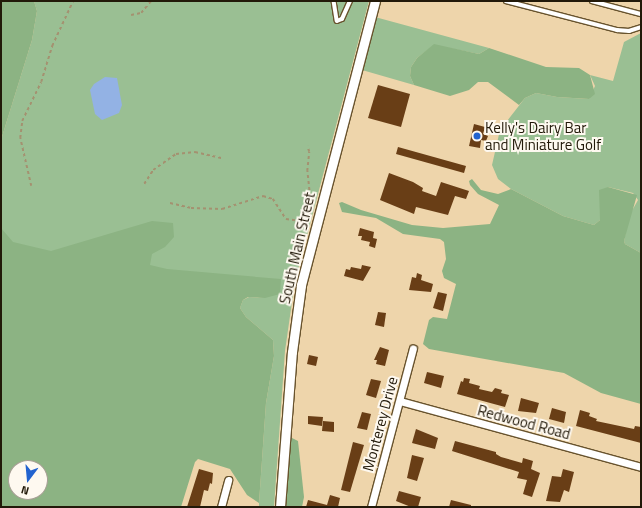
<!DOCTYPE html>
<style>
body{margin:0}
#map{position:relative;width:642px;height:508px;overflow:hidden;background:#eed5ab;font-family:"Titillium Web",sans-serif}
div>[style]{position:absolute}
[style*='--x']{left:calc(var(--x)*1px);top:calc(var(--y)*1px);width:calc(var(--w)*1px);rotate:calc(var(--a)*1deg)}
.green>*{inset:0;background:#9abf93}
.forest>*{inset:0;background:#8cb383}
.water>*{inset:0;background:#93b2e4}
.building>*{inset:0;background:#693e16}
.path>*{height:1.5px;margin-top:-0.75px;transform-origin:0;background:repeating-linear-gradient(90deg,#a49170 0 3px,transparent 0 6px)}
.roads{filter:drop-shadow(1px 0 #68532d) drop-shadow(-1px 0 #68532d) drop-shadow(0 1px #68532d) drop-shadow(0 -1px #68532d)}
.service>*{height:3.5px;margin:-1.75px;padding:0 1.75px;transform-origin:1.75px;border-radius:1.75px;background:#fff}
.minor>*{height:7px;margin:-3.5px;padding:0 3.5px;transform-origin:3.5px;border-radius:3.5px;background:#fff}
.tertiary>*{height:9px;margin:-4.5px;padding:0 4.5px;transform-origin:4.5px;border-radius:4.5px;background:#fff}
.dots>*{width:11px;height:11px;translate:-50% -50%;box-sizing:border-box;border:2px solid #fef9f0;border-radius:50%}
span{translate:-50% -50%;white-space:nowrap;text-align:center;line-height:1.15;-webkit-text-stroke:4px #fef9f0;paint-order:stroke}
.poi-label{font-size:15px;color:#221909}
.left{translate:0 -50%;text-align:left}
.street-label{font-size:15px;color:#221909}
.frame{position:absolute;inset:0;border:2px solid #221909;pointer-events:none}
.north{position:absolute;left:8px;top:460px;width:40px;height:40px;box-sizing:border-box;background:#fef9f0;border:1px solid #a69f94;border-radius:50%;rotate:196deg;font-size:11px;font-weight:700;line-height:16px;text-align:center;color:#221909}
.north::after{content:'';display:block;margin:auto;width:14px;height:18px;background:#2263cf;clip-path:polygon(50% 0,100% 100%,50% 72%,0 100%)}
</style>
<div id="map">
<div class="green">
<div style="clip-path:polygon(34px 1px,369px 1px,295px 281px,285px 351px,274px 507px,259px 507px,259px 503px,266px 403px,274px 356px,273px 340px,246px 317px,240px 308px,243px 300px,249px 297px,265px 298px,1px 259px,1px 140px,32px 40px,37px 11px)"></div>
<div style="clip-path:polygon(375px 17px,489px 48px,479px 54px,434px 45px,417px 58px,411px 67px,410px 76px,414px 85px,362px 70px)"></div>
<div style="clip-path:polygon(641px 33px,641px 253px,625px 244px,624px 241px,629px 216px,638px 200px,633px 193px,608px 187px,600px 220px,594px 225px,563px 216px,511px 189px,498px 179px,492px 165px,500px 130px,525px 98px,536px 93px,557px 97px,589px 99px,595px 86px,590px 75px,613px 81px,624px 42px)"></div>
</div>
<div class="forest">
<div style="clip-path:polygon(1px 1px,34px 1px,37px 11px,32px 40px,1px 140px)"></div>
<div style="clip-path:polygon(434px 44px,479px 54px,489px 48px,546px 67px,579px 68px,590px 75px,595px 94px,589px 99px,557px 97px,536px 93px,525px 98px,519px 105px,488px 82px,478px 82px,469px 90px,450px 96px,414px 85px,410px 76px,411px 67px,417px 58px)"></div>
<div style="clip-path:polygon(472px 179px,481px 190px,498px 194px,511px 189px,563px 216px,594px 225px,600px 220px,599px 190px,608px 187px,637px 195px,624px 241px,625px 244px,641px 253px,641px 404px,601px 393px,564px 373px,429px 349px,423px 344px,429px 320px,433px 317px,447px 319px,456px 284px,444px 278px,442px 271px,446px 259px,444px 242px,440px 239px,403px 234px,376px 218px,342px 212px,339px 203px,342px 202px,361px 210px,412px 225px,443px 228px,490px 224px,499px 205px,478px 194px,470px 185px,469px 181px)"></div>
<div style="clip-path:polygon(evenodd,152px 221px,173px 223px,174px 237px,165px 247px,152px 254px,150px 265px,167px 269px,281px 279px,280px 294px,265px 298px,248px 297px,243px 300px,240px 308px,246px 317px,273px 340px,274px 356px,266px 403px,259px 503px,247px 495px,230px 469px,198px 459px,195px 462px,181px 507px,1px 507px,1px 228px,13px 242px,51px 251px,152px 221px,16px 468px,40px 468px,40px 492px,16px 492px,16px 468px)"></div>
<div style="clip-path:polygon(288px 436px,298px 441px,304px 497px,302px 507px,283px 507px)"></div>
</div>
<div class="water">
<div style="clip-path:polygon(105px 77px,117px 78px,122px 105px,119px 113px,102px 120px,95px 114px,90px 90px,94px 84px)"></div>
</div>
<div class="building">
<div style="clip-path:polygon(378px 85px,410px 94px,401px 127px,368px 118px)"></div>
<div style="clip-path:polygon(474px 124px,485px 127px,483px 134px,488px 136px,486px 141px,481px 140px,480px 148px,469px 146px)"></div>
<div style="clip-path:polygon(398px 147px,466px 166px,464px 173px,396px 154px)"></div>
<div style="clip-path:polygon(389px 173px,413px 182px,423px 188px,422px 191px,436px 196px,441px 182px,469px 191px,466px 199px,455px 196px,448px 215px,416px 207px,414px 214px,380px 200px)"></div>
<div style="clip-path:polygon(360px 228px,374px 232px,373px 238px,377px 239px,375px 248px,369px 246px,370px 242px,361px 240px,362px 236px,358px 236px)"></div>
<div style="clip-path:polygon(362px 265px,371px 267px,363px 281px,344px 276px,346px 269px,350px 270px,351px 267px,361px 269px)"></div>
<div style="clip-path:polygon(417px 273px,422px 275px,421px 280px,433px 284px,431px 292px,409px 290px,412px 277px,416px 278px)"></div>
<div style="clip-path:polygon(438px 292px,447px 294px,443px 311px,433px 308px)"></div>
<div style="clip-path:polygon(378px 312px,386px 313px,384px 327px,375px 325px)"></div>
<div style="clip-path:polygon(380px 347px,389px 350px,385px 366px,376px 364px,377px 360px,374px 360px)"></div>
<div style="clip-path:polygon(309px 355px,318px 357px,316px 366px,307px 364px)"></div>
<div style="clip-path:polygon(427px 372px,444px 376px,441px 388px,424px 383px)"></div>
<div style="clip-path:polygon(464px 378px,470px 379px,469px 383px,480px 386px,479px 389px,492px 392px,495px 388px,502px 390px,501px 393px,509px 395px,505px 407px,457px 394px,461px 381px,463px 382px)"></div>
<div style="clip-path:polygon(371px 379px,381px 381px,376px 398px,366px 395px)"></div>
<div style="clip-path:polygon(521px 398px,539px 403px,536px 413px,518px 411px)"></div>
<div style="clip-path:polygon(552px 408px,566px 412px,564px 423px,549px 419px)"></div>
<div style="clip-path:polygon(580px 410px,590px 413px,589px 416px,597px 419px,596px 421px,634px 429px,635px 426px,641px 427px,641px 443px,576px 426px)"></div>
<div style="clip-path:polygon(362px 412px,371px 414px,367px 430px,357px 428px)"></div>
<div style="clip-path:polygon(308px 416px,323px 417px,322px 426px,308px 424px)"></div>
<div style="clip-path:polygon(323px 421px,334px 422px,334px 432px,322px 431px)"></div>
<div style="clip-path:polygon(416px 429px,438px 438px,435px 449px,412px 443px)"></div>
<div style="clip-path:polygon(455px 441px,496px 452px,496px 454px,501px 457px,522px 463px,523px 458px,533px 461px,531px 469px,540px 473px,532px 497px,523px 494px,527px 480px,517px 478px,519px 472px,452px 451px)"></div>
<div style="clip-path:polygon(353px 442px,364px 445px,350px 492px,341px 490px)"></div>
<div style="clip-path:polygon(412px 455px,424px 458px,417px 481px,407px 478px)"></div>
<div style="clip-path:polygon(199px 469px,213px 473px,212px 484px,210px 483px,208px 491px,204px 490px,200px 507px,187px 507px)"></div>
<div style="clip-path:polygon(563px 469px,574px 472px,569px 492px,564px 490px,560px 502px,546px 501px,552px 476px,561px 477px)"></div>
<div style="clip-path:polygon(399px 491px,421px 497px,418px 507px,411px 507px,396px 501px)"></div>
<div style="clip-path:polygon(330px 495px,340px 498px,338px 507px,306px 507px,308px 500px,327px 505px)"></div>
<div style="clip-path:polygon(451px 500px,471px 505px,471px 507px,449px 507px)"></div>
</div>
<div class="path">
<div style="--x:131;--y:15;--w:10;--a:-11"></div>
<div style="--x:141;--y:13;--w:16;--a:-50"></div>
<div style="--x:144;--y:184;--w:17;--a:-57"></div>
<div style="--x:153;--y:170;--w:28;--a:-35"></div>
<div style="--x:176;--y:154;--w:19;--a:-6"></div>
<div style="--x:195;--y:152;--w:28;--a:13"></div>
<div style="--x:31;--y:186;--w:49;--a:-102.9"></div>
<div style="--x:20;--y:138;--w:17;--a:-83"></div>
<div style="--x:22;--y:121;--w:43;--a:-64"></div>
<div style="--x:41;--y:82;--w:38;--a:-73"></div>
<div style="--x:52;--y:46;--w:50;--a:-65"></div>
<div style="--x:170;--y:203;--w:22;--a:13"></div>
<div style="--x:191;--y:208;--w:31;--a:2"></div>
<div style="--x:222;--y:209;--w:43;--a:-17.6"></div>
<div style="--x:263;--y:196;--w:10;--a:17"></div>
<div style="--x:273;--y:199;--w:24;--a:57"></div>
<div style="--x:286;--y:219;--w:15;--a:8"></div>
<div style="--x:301;--y:221;--w:10;--a:-37"></div>
<div style="--x:309;--y:215;--w:7;--a:-74"></div>
<div style="--x:311;--y:208;--w:37;--a:-96"></div>
<div style="--x:307;--y:171;--w:19;--a:-84"></div>
<div style="--x:309;--y:152;--w:6;--a:-108"></div>
</div>
<div class="roads">
<div class="service">
<div style="--x:334;--y:1;--w:20;--a:81"></div>
<div style="--x:337;--y:21;--w:5;--a:-22"></div>
<div style="--x:342;--y:19;--w:20;--a:-66"></div>
<div style="--x:506;--y:1;--w:115;--a:14.6"></div>
<div style="--x:617;--y:30;--w:12;--a:5"></div>
<div style="--x:629;--y:31;--w:13;--a:-18"></div>
<div style="--x:592;--y:1;--w:51;--a:14.9"></div>
</div>
<div class="minor">
<div style="--x:400;--y:401;--w:250;--a:15.3"></div>
<div style="--x:221;--y:507;--w:28;--a:-75"></div>
<div style="--x:371;--y:507;--w:164;--a:-75.2"></div>
</div>
<div class="tertiary">
<div style="--x:280;--y:507;--w:155;--a:-85.6"></div>
<div style="--x:292;--y:352;--w:68;--a:-82.3"></div>
<div style="--x:301;--y:285;--w:293;--a:-75.4"></div>
</div>
</div>
<div class="dots">
<div style="left:477px;top:136px;background:#2263cf"></div>
</div>
<div class="poi-label">
<span class="left" style="left:485px;top:136px">Kelly's Dairy Bar<br>and Miniature Golf</span>
</div>
<div class="street-label">
<span style="left:297px;top:248px;rotate:-77deg">South Main Street</span>
<span style="left:524px;top:422px;rotate:15deg">Redwood Road</span>
<span style="left:380px;top:424px;rotate:-75deg">Monterey Drive</span>
</div>
<div class="frame"></div>
<div class="north">N</div>
</div>
